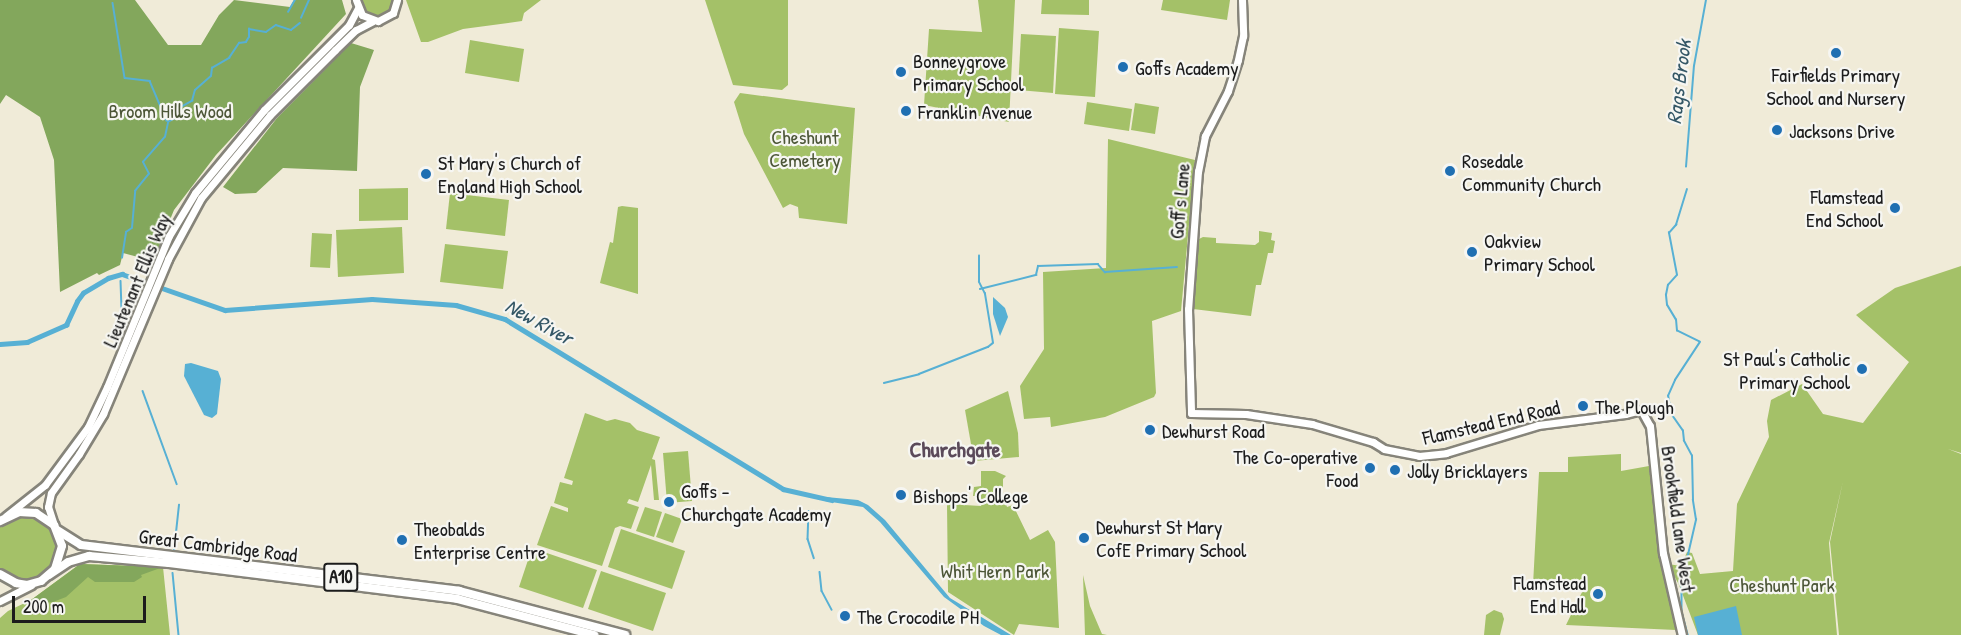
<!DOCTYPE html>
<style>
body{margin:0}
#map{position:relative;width:1961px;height:635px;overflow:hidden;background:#f0ebd8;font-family:"Patrick Hand",sans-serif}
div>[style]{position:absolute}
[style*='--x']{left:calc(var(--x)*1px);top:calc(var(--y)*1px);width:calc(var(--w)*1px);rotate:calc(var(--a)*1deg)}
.green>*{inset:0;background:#a4c168}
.forest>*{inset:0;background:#83a75c}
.water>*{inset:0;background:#57b0d4}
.stream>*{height:1.5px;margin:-0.75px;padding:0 0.75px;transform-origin:0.75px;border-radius:0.75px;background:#57b0d4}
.canal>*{height:4.5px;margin:-2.25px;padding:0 2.25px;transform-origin:2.25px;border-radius:2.25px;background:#57b0d4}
.roads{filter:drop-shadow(2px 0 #86847a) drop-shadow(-2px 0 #86847a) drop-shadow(0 2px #86847a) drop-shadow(0 -2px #86847a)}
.major>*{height:7px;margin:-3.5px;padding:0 3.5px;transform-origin:3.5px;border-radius:3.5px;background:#fff}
.highway>*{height:8px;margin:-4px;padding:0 4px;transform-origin:4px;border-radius:4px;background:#fff}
.dots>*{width:16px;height:16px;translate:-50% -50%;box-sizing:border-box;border:3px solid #f6f6f2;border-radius:50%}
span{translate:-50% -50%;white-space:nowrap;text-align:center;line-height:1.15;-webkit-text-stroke:4.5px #f6f6f2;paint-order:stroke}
.shield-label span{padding:2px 4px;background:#f6f6f2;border:2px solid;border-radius:4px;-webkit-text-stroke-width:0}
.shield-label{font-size:18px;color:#1c1c1c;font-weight:700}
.poi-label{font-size:20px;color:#1c1c1c}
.left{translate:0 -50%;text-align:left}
.right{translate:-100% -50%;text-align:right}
.park-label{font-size:20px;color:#4c5637}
.street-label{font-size:20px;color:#1c1c1c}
.water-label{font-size:21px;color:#345766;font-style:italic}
.quarter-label{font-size:22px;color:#5b4a5a;font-weight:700}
.scale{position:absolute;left:12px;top:596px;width:134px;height:27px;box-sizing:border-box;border:3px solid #1c1c1c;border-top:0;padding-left:8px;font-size:18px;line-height:21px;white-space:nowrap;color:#1c1c1c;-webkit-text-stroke:4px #f6f6f2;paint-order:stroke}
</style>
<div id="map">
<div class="green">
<div style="clip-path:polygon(359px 0,392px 0,392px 4px,387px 14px,378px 19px,365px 15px)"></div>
<div style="clip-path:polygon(406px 0,541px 0,524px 13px,522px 21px,463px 29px,428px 42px,421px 42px)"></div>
<div style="clip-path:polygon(705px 0,788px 0,788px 85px,782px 90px,733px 85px)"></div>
<div style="clip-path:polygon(978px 0,1015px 0,1009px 122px,924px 105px,929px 29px,982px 32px)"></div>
<div style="clip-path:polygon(1042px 0,1089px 0,1089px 15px,1041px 14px)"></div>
<div style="clip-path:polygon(1163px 0,1230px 0,1227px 20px,1161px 10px)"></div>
<div style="clip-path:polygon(1059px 28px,1099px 31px,1095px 97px,1055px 94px)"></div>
<div style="clip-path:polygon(1021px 34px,1056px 36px,1053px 93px,1018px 90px)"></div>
<div style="clip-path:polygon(470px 40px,524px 49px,519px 82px,465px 73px)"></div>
<div style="clip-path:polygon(740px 93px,855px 108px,847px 224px,799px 218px,798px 207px,790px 204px,783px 208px,744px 134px,734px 102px)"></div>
<div style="clip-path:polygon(1087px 102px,1132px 109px,1129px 131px,1084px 124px)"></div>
<div style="clip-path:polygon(1135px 103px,1159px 107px,1155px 134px,1131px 130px)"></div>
<div style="clip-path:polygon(1108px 139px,1195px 160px,1181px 311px,1152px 321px,1156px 393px,1154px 397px,1105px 417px,1051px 427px,1050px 417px,1024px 419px,1020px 386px,1044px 349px,1043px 272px,1106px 268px)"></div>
<div style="clip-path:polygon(408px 188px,408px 220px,359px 221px,359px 189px)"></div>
<div style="clip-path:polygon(450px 193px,509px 200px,505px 236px,446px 229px)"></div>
<div style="clip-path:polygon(622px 206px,638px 208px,638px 294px,600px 283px,610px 242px,613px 243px,618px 207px)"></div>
<div style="clip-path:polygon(402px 227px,404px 273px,338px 277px,336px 230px)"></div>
<div style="clip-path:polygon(1259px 231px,1272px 233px,1271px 240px,1275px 241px,1273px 253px,1268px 253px,1261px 285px,1256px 285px,1251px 316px,1193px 309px,1199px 239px,1203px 237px,1216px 238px,1216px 243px,1255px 245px,1259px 242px)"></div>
<div style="clip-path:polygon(312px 233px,332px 234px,330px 268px,310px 267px)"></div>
<div style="clip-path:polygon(445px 244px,508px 251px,503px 289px,440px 282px)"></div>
<div style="clip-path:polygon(1961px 266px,1961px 453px,1948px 449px,1961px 454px,1961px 635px,1839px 635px,1830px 542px,1843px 481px,1829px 543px,1837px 635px,1698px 635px,1679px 585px,1668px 564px,1681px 566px,1687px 552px,1692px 553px,1700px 574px,1733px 571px,1737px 504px,1769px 437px,1767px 421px,1771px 400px,1802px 384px,1823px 414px,1863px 423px,1909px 362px,1856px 315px,1895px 288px)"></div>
<div style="clip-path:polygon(1008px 391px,1018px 433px,1019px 457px,974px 461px,965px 410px)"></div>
<div style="clip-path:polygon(585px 413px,607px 421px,615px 419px,630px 423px,637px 430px,660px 437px,652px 459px,655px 460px,659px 500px,654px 500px,651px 465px,638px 502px,629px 499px,627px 503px,639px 507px,631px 529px,620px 526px,615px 528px,602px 566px,537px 545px,551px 506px,568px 512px,568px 508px,554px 503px,560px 482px,572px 485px,573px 481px,564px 478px)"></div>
<div style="clip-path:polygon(688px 451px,692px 501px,667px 503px,663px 453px)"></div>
<div style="clip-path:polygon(1621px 454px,1621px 471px,1649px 466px,1657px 536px,1676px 630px,1566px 625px,1585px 586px,1533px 585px,1539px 472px,1568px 472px,1568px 457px)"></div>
<div style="clip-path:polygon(981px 471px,995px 471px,1006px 476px,1003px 479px,1003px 494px,1007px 507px,1013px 505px,1030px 540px,1048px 530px,1055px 542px,1059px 628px,1019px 624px,1014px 635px,948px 592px,947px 504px,981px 506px,981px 496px,973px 496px,974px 487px,981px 486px)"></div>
<div style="clip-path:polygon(645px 507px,662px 512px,654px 537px,636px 531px)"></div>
<div style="clip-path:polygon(665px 513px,682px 519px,673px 543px,656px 537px)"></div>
<div style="clip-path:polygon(17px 515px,36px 516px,51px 527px,58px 545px,52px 568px,41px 577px,28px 581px,19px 581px,0 571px,0 525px)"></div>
<div style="clip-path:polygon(621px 529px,685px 551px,672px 589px,608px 567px)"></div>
<div style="clip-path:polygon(532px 548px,597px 570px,583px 608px,519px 587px)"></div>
<div style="clip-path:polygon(80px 564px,163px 567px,170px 635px,0 635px,0 618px,8px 611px,31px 600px)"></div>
<div style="clip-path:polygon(601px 571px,666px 593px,653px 631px,588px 609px)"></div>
<div style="clip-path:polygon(1083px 575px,1090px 606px,1102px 634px,1107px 635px,1085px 635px)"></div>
<div style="clip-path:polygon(1494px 610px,1502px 613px,1504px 619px,1500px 635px,1484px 635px,1486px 615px)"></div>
</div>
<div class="forest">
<div style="clip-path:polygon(0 0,135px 0,168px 45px,201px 45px,219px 15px,234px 0,290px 7px,294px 0,342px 0,346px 14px,216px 155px,174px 210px,153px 261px,123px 253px,120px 265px,99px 275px,97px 273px,60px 292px,54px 160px,40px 117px,6px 95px,0 104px)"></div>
<div style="clip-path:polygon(351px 43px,374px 50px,360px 87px,357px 171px,283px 168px,256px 193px,235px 194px,223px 187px,277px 118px)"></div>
<div style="clip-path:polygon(80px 564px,163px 567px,141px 575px,142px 577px,134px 582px,95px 582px,88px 577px,66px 597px,53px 602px,32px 604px,31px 600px)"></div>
</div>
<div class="water">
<div style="clip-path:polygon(993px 297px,1005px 308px,1008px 317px,1000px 336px,993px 314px)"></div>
<div style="clip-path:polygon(191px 363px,218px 371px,221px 379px,217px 414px,212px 418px,204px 415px,184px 376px,185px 364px)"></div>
<div style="clip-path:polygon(826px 497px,858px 500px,868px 505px,885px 520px,950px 598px,1011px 635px,1001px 635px,984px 626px,944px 597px,880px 522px,863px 507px,825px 501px)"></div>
<div style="clip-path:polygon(1736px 606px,1742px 635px,1698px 635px,1694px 617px)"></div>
</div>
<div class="stream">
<div style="--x:113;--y:3;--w:76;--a:80.9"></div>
<div style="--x:125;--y:78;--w:25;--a:7"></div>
<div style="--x:150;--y:81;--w:43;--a:67"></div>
<div style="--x:288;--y:12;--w:14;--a:-60"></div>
<div style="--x:301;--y:18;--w:20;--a:-66"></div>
<div style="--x:168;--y:122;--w:10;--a:-29"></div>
<div style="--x:177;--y:117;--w:11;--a:-68"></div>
<div style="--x:181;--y:107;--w:13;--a:-29"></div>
<div style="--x:192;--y:101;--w:11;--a:-75"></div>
<div style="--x:195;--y:90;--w:21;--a:-41"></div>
<div style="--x:211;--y:76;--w:8;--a:-83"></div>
<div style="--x:212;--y:68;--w:20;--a:-30"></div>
<div style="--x:229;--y:58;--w:18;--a:-56"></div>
<div style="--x:239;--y:43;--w:7;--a:-8"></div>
<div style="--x:246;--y:42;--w:6;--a:-59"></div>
<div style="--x:249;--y:37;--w:8;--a:-90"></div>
<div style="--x:249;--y:29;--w:17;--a:10"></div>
<div style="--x:266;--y:32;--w:12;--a:-35"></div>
<div style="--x:276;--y:25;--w:16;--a:18"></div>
<div style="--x:291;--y:30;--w:11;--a:-38"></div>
<div style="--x:1686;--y:167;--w:101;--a:-85.5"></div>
<div style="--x:1694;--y:66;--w:67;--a:-79.7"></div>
<div style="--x:122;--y:258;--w:26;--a:-81"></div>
<div style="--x:126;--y:232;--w:7;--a:-34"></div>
<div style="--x:132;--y:228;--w:37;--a:-85"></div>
<div style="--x:135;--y:191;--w:22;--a:-51"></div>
<div style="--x:149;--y:174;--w:13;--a:-117"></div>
<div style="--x:143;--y:162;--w:33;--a:-49"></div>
<div style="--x:165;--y:137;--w:14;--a:-78"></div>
<div style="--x:121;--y:281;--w:36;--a:88"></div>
<div style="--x:980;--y:289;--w:58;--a:-14"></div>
<div style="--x:1036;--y:275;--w:9;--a:-77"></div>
<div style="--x:1038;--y:266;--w:60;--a:-1.9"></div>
<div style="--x:1098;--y:264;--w:11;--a:49"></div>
<div style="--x:1105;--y:272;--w:72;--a:-4"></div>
<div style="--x:884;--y:383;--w:36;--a:-14"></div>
<div style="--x:919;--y:374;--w:74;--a:-21.4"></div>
<div style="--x:988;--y:347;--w:6;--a:-39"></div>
<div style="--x:993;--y:343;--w:50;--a:-99.3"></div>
<div style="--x:985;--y:294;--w:13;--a:-117"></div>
<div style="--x:979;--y:282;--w:26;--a:-90"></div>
<div style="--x:143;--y:391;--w:99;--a:69.9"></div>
<div style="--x:809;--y:511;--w:28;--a:92"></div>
<div style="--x:808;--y:539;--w:20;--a:72"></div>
<div style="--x:174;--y:551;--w:46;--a:-83.8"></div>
<div style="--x:820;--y:572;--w:19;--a:84"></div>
<div style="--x:822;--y:591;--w:21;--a:62"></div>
<div style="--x:173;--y:573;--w:62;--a:84.5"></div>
<div style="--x:1682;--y:581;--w:63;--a:-77.1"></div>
<div style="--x:1696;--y:520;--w:20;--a:-99"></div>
<div style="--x:1693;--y:500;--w:44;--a:-91.3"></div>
<div style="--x:1692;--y:456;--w:17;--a:-118"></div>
<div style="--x:1684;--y:441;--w:10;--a:-96"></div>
<div style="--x:1683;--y:431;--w:21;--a:-125"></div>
<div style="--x:1671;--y:414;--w:18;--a:-99"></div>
<div style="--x:1668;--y:396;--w:17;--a:-66"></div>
<div style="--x:1675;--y:380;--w:45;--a:-56.7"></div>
<div style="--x:1700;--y:342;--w:25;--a:-154"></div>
<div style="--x:1677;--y:331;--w:11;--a:-95"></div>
<div style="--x:1676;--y:320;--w:17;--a:-121"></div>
<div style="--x:1667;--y:305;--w:10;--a:-96"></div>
<div style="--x:1666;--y:295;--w:10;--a:-79"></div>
<div style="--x:1668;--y:285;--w:13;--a:-48"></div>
<div style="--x:1677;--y:275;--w:43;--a:-100.8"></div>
<div style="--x:1669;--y:233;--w:11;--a:-49"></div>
<div style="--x:1676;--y:225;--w:37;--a:-73"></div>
<div style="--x:1682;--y:583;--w:29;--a:90"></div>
<div style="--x:1682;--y:612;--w:24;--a:75"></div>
</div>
<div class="canal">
<div style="--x:0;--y:344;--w:27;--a:-4"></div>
<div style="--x:27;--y:342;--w:43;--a:-23.6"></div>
<div style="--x:66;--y:325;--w:26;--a:-65"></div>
<div style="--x:77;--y:301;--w:10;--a:-53"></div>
<div style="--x:83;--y:293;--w:29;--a:-31"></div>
<div style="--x:108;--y:278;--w:15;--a:-16"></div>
<div style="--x:122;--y:274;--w:109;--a:19.3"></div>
<div style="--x:225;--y:310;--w:147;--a:-4.3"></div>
<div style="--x:372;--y:299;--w:84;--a:4.1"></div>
<div style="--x:456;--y:305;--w:51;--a:15.9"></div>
<div style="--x:505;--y:319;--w:326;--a:31.4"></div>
<div style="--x:783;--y:489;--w:50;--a:12.7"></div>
</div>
<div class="roads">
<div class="major">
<div style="--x:356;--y:0;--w:16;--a:68"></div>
<div style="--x:362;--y:15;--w:17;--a:21"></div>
<div style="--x:378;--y:21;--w:17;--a:-28"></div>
<div style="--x:393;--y:13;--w:14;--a:-73"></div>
<div style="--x:1242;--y:0;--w:36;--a:88"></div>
<div style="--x:1243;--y:36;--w:25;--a:102"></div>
<div style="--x:1238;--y:60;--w:33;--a:108"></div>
<div style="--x:1228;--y:91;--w:51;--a:117.1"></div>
<div style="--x:1205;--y:136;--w:36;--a:101"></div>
<div style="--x:1198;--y:171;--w:138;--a:94.1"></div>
<div style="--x:1188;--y:309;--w:104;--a:88.3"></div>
<div style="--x:1191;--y:413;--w:55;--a:1"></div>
<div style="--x:1246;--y:414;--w:67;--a:8.6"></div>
<div style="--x:1312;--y:424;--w:64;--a:16.4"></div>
<div style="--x:1373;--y:442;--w:13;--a:32"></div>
<div style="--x:1384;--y:449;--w:36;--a:11"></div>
<div style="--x:1419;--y:456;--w:27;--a:-6"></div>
<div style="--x:1446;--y:453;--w:96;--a:-16.9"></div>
<div style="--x:1538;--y:425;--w:88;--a:-7.2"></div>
<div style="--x:1625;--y:414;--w:16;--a:-14"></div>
<div style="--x:1641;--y:410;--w:18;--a:61"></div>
<div style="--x:1650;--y:426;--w:128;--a:84.2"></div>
<div style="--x:1663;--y:553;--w:84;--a:77"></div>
<div style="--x:6;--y:516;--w:50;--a:-38.5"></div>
<div style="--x:45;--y:485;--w:72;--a:-53.4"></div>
<div style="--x:88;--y:427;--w:44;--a:-64.6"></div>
<div style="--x:107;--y:387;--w:163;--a:-67.7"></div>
<div style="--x:169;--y:236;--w:50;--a:-58.8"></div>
<div style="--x:195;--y:193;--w:108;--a:-50.3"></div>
<div style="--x:264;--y:110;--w:120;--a:-45"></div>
<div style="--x:349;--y:25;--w:19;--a:-62"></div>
<div style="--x:54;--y:525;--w:19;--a:-108"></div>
<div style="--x:48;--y:507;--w:14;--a:-78"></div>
<div style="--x:51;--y:493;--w:48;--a:-54.3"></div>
<div style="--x:79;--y:454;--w:47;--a:-59"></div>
<div style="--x:103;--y:414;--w:168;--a:-67.2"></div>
<div style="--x:168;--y:259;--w:69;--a:-61.6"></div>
<div style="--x:201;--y:198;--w:108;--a:-50.3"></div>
<div style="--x:270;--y:115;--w:92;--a:-45"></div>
<div style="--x:335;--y:50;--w:29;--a:-44"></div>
<div style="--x:356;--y:30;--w:19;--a:-28"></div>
<div style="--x:0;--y:601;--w:35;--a:-27"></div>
</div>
<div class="highway">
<div style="--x:0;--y:521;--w:21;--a:-25"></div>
<div style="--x:19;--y:512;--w:17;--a:3"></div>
<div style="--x:36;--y:513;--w:22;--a:34"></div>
<div style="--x:54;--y:525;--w:22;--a:69"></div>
<div style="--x:62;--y:546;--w:24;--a:107"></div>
<div style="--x:55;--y:569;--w:18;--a:139"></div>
<div style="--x:41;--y:581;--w:15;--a:164"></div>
<div style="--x:27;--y:585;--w:11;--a:-170"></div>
<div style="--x:16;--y:583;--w:18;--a:-151"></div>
<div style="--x:57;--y:530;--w:28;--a:32"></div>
<div style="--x:81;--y:545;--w:381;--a:6.9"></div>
<div style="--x:459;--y:591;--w:172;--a:14.8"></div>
<div style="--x:49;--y:575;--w:23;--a:-34"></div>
<div style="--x:68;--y:562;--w:22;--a:-16"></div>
<div style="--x:89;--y:556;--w:80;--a:5"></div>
<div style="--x:169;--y:563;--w:290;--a:7.1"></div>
<div style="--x:457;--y:599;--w:142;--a:14.7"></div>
</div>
</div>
<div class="dots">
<div style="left:1836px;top:53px;background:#1f6fb2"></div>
<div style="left:1123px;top:67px;background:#1f6fb2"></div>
<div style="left:901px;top:72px;background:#1f6fb2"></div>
<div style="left:906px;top:111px;background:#1f6fb2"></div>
<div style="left:1777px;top:130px;background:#1f6fb2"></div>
<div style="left:1450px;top:171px;background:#1f6fb2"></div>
<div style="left:426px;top:174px;background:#1f6fb2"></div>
<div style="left:1895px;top:208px;background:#1f6fb2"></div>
<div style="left:1472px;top:252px;background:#1f6fb2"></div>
<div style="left:1862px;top:369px;background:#1f6fb2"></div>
<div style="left:1583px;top:406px;background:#1f6fb2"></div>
<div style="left:1150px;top:430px;background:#1f6fb2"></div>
<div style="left:1370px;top:468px;background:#1f6fb2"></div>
<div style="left:1395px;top:470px;background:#1f6fb2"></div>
<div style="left:901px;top:495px;background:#1f6fb2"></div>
<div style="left:669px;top:502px;background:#1f6fb2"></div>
<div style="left:1084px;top:538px;background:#1f6fb2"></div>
<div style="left:402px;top:540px;background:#1f6fb2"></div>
<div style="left:1598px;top:594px;background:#1f6fb2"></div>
<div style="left:845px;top:616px;background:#1f6fb2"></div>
</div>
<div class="shield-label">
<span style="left:341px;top:577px">A10</span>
</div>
<div class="poi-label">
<span class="left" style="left:913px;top:72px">Bonneygrove<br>Primary School</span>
<span class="left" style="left:1135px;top:67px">Goffs Academy</span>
<span style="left:1836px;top:86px">Fairfields Primary<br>School and Nursery</span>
<span class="left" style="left:918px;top:111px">Franklin Avenue</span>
<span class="left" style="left:1789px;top:130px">Jacksons Drive</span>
<span class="left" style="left:1462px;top:172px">Rosedale<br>Community Church</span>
<span class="left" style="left:438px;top:174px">St Mary's Church of<br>England High School</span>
<span class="right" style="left:1883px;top:208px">Flamstead<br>End School</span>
<span class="left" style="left:1484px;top:252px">Oakview<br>Primary School</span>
<span class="right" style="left:1850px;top:370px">St Paul's Catholic<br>Primary School</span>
<span class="left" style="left:1595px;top:406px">The Plough</span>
<span class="left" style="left:1162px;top:430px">Dewhurst Road</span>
<span class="right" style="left:1358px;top:468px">The Co-operative<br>Food</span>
<span class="left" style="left:1407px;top:470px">Jolly Bricklayers</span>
<span class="left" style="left:681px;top:502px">Goffs -<br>Churchgate Academy</span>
<span class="left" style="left:913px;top:495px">Bishops' College</span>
<span class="left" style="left:1096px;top:538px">Dewhurst St Mary<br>CofE Primary School</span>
<span class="left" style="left:414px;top:540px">Theobalds<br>Enterprise Centre</span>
<span class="right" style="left:1586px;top:594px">Flamstead<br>End Hall</span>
<span class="left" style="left:857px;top:616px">The Crocodile PH</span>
</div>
<div class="park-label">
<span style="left:170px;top:110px">Broom Hills Wood</span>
<span style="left:805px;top:148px">Cheshunt<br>Cemetery</span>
<span style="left:995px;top:570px">Whit Hern Park</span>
<span style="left:1782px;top:584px">Cheshunt Park</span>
</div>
<div class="street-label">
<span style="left:1179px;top:201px;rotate:-85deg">Goff's Lane</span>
<span style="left:136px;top:280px;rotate:-67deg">Lieutenant Ellis Way</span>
<span style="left:1491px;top:422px;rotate:-13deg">Flamstead End Road</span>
<span style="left:1679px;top:519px;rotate:82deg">Brookfield Lane West</span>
<span style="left:218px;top:545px;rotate:7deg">Great Cambridge Road</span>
</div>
<div class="water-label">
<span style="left:1679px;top:82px;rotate:-83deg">Rags Brook</span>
<span style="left:539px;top:322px;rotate:29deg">New River</span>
</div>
<div class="quarter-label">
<span style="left:955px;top:450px">Churchgate</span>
</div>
<div class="scale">200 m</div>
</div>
